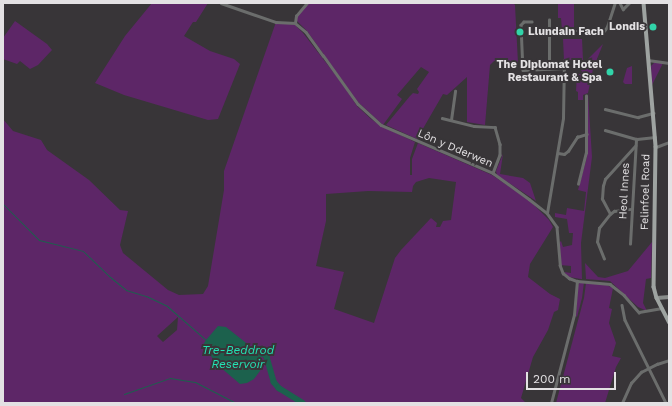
<!DOCTYPE html>
<meta charset="utf-8">
<style>
body{margin:0}
#map{position:relative;width:672px;height:406px;overflow:hidden;background:#383538;font-family:"Work Sans",sans-serif}
div>[style]{position:absolute}
[style*='--x']{left:calc(var(--x)*1px);top:calc(var(--y)*1px);width:calc(var(--w)*1px);rotate:calc(var(--a)*1deg)}
.green>*{inset:0;background:#5d2667}
.water>*{inset:0;background:#1c614d}
.stream>*{height:1px;margin:-0.5px;padding:0 0.5px;transform-origin:0.5px;border-radius:0.5px;background:#1c614d}
.river>*{height:5.5px;margin:-2.75px;padding:0 2.75px;transform-origin:2.75px;border-radius:2.75px;background:#1c614d}
.street>*{height:2.5px;margin:-1.25px;padding:0 1.25px;transform-origin:1.25px;border-radius:1.25px;background:#6b6d6c}
.secondary>*{height:3.5px;margin:-1.75px;padding:0 1.75px;transform-origin:1.75px;border-radius:1.75px;background:#888c8a}
.primary>*{height:3.5px;margin:-1.75px;padding:0 1.75px;transform-origin:1.75px;border-radius:1.75px;background:#9ea3a1}
.dots>*{width:11px;height:11px;translate:-50% -50%;box-sizing:border-box;border:2px solid #383538;border-radius:50%}
span{translate:-50% -50%;white-space:nowrap;text-align:center;line-height:1.15;-webkit-text-stroke:4px #383538;paint-order:stroke}
.poi-label{font-size:11px;color:#e3e1e3;font-weight:700}
.right{translate:-100% -50%;text-align:right}
.left{translate:0 -50%;text-align:left}
.street-label{font-size:11px;color:#e3e1e3}
.water-label{font-size:12px;color:#23e3b3;font-style:italic}
.frame{position:absolute;inset:0;border:4px solid #e3e1e3;pointer-events:none}
.scale{position:absolute;left:526px;top:372px;width:90px;height:18px;box-sizing:border-box;border:2px solid #e3e1e3;border-top:0;padding-left:5px;font-size:12px;line-height:14px;white-space:nowrap;color:#e3e1e3;-webkit-text-stroke:3px #383538;paint-order:stroke}
</style>
<div id="map">
<div class="green">
<div style="clip-path:polygon(152px 3px,208px 3px,196px 22px,193px 22px,184px 36px,210px 51px,234px 59px,240px 64px,218px 119px,208px 120px,124px 95px,95px 83px,125px 36px)"></div>
<div style="clip-path:polygon(308px 3px,513px 3px,515px 5px,518px 63px,494px 61px,490px 65px,485px 125px,467px 122px,467px 77px,447px 95px,443px 94px,417px 139px,386px 125px,410px 96px,413px 93px,418px 94px,419px 92px,417px 89px,429px 72px,421px 67px,397px 95px,402px 99px,383px 125px,358px 102px,307px 31px,297px 21px,297px 16px)"></div>
<div style="clip-path:polygon(561px 3px,574px 3px,574px 30px,570px 29px,569px 26px,566px 26px,566px 30px,562px 30px,561px 18px,558px 18px,558px 4px)"></div>
<div style="clip-path:polygon(15px 21px,47px 44px,52px 50px,38px 65px,30px 69px,20px 61px,17px 64px,3px 59px,3px 38px)"></div>
<div style="clip-path:polygon(evenodd,276px 22px,295px 25px,303px 33px,341px 82px,357px 106px,371px 119px,381px 126px,415px 142px,410px 158px,410px 175px,412px 175px,412px 159px,418px 143px,492px 175px,529px 200px,549px 220px,553px 227px,530px 264px,528px 277px,550px 294px,560px 299px,558px 310px,554px 312px,548px 330px,533px 357px,521px 398px,526px 403px,3px 403px,3px 119px,13px 131px,41px 140px,47px 150px,89px 180px,120px 210px,128px 211px,120px 245px,123px 253px,168px 290px,179px 295px,203px 294px,208px 286px,224px 190px,224px 171px,276px 22px,429px 178px,456px 182px,451px 220px,443px 221px,440px 227px,436px 227px,437px 223px,431px 218px,401px 250px,395px 258px,374px 323px,334px 309px,344px 272px,316px 266px,326px 221px,326px 194px,368px 191px,412px 192px,413px 186px,416px 182px,429px 178px,276px 22px,178px 317px,177px 330px,163px 342px,157px 336px,178px 317px)"></div>
<div style="clip-path:polygon(563px 39px,582px 39px,583px 60px,564px 60px)"></div>
<div style="clip-path:polygon(603px 44px,593px 69px,588px 93px,592px 157px,581px 243px,582px 279px,581px 279px,569px 277px,564px 272px,571px 273px,571px 266px,560px 265px,560px 242px,561px 241px,563px 247px,572px 245px,573px 233px,569px 233px,567px 219px,555px 217px,555px 213px,566px 215px,567px 208px,584px 211px,586px 192px,578px 190px,587px 157px,588px 93px,583px 95px,583px 100px,578px 100px,578px 92px,576px 91px,577px 74px,581px 74px,582px 71px,577px 68px,583px 69px,584px 63px)"></div>
<div style="clip-path:polygon(654px 63px,663px 63px,652px 85px,651px 66px)"></div>
<div style="clip-path:polygon(632px 66px,632px 84px,625px 84px,623px 82px,627px 68px)"></div>
<div style="clip-path:polygon(503px 154px,500px 174px,523px 178px,530px 183px,536px 201px,497px 175px,496px 171px)"></div>
<div style="clip-path:polygon(652px 242px,651px 278px,646px 279px,643px 303px,647px 311px,638px 307px,610px 281px,586px 279px,585px 263px,598px 277px,605px 278px,628px 271px)"></div>
<div style="clip-path:polygon(580px 282px,584px 282px,582px 298px,577px 317px,576px 316px,578px 286px)"></div>
<div style="clip-path:polygon(586px 283px,602px 283px,613px 288px,609px 308px,612px 309px,609px 323px,616px 343px,612px 356px,621px 358px,616px 367px,605px 403px,556px 403px,584px 298px)"></div>
</div>
<div class="water">
<div style="clip-path:polygon(218px 326px,226px 327px,260px 354px,262px 364px,260px 371px,254px 379px,247px 383px,240px 384px,220px 367px,205px 349px,203px 345px,206px 340px)"></div>
</div>
<div class="stream">
<div style="--x:3;--y:204;--w:51;--a:45"></div>
<div style="--x:39;--y:240;--w:45;--a:14"></div>
<div style="--x:83;--y:251;--w:37;--a:44"></div>
<div style="--x:110;--y:277;--w:21;--a:39"></div>
<div style="--x:126;--y:290;--w:21;--a:17"></div>
<div style="--x:146;--y:296;--w:23;--a:25"></div>
<div style="--x:167;--y:306;--w:53;--a:41.2"></div>
<div style="--x:124;--y:394;--w:49;--a:-19.2"></div>
<div style="--x:170;--y:378;--w:25;--a:9"></div>
<div style="--x:195;--y:382;--w:46;--a:27.1"></div>
</div>
<div class="river">
<div style="--x:260;--y:354;--w:4;--a:0"></div>
<div style="--x:264;--y:354;--w:4;--a:45"></div>
<div style="--x:267;--y:357;--w:26;--a:74"></div>
<div style="--x:274;--y:382;--w:8;--a:50"></div>
<div style="--x:279;--y:388;--w:28;--a:32"></div>
</div>
<div class="street">
<div style="--x:221;--y:3;--w:58;--a:19.1"></div>
<div style="--x:276;--y:22;--w:19;--a:3"></div>
<div style="--x:295;--y:23;--w:14;--a:39"></div>
<div style="--x:306;--y:32;--w:29;--a:54"></div>
<div style="--x:323;--y:55;--w:60;--a:54.5"></div>
<div style="--x:358;--y:104;--w:31;--a:42"></div>
<div style="--x:381;--y:125;--w:122;--a:23.2"></div>
<div style="--x:493;--y:173;--w:44;--a:35.8"></div>
<div style="--x:529;--y:199;--w:23;--a:38"></div>
<div style="--x:547;--y:213;--w:17;--a:54"></div>
<div style="--x:557;--y:227;--w:38;--a:85"></div>
<div style="--x:560;--y:265;--w:9;--a:69"></div>
<div style="--x:563;--y:273;--w:8;--a:40"></div>
<div style="--x:569;--y:278;--w:9;--a:21"></div>
<div style="--x:577;--y:281;--w:33;--a:5"></div>
<div style="--x:610;--y:284;--w:18;--a:38"></div>
<div style="--x:624;--y:295;--w:23;--a:49"></div>
<div style="--x:639;--y:312;--w:23;--a:-10"></div>
<div style="--x:620;--y:3;--w:7;--a:63"></div>
<div style="--x:623;--y:9;--w:8;--a:-45"></div>
<div style="--x:532;--y:22;--w:8;--a:180"></div>
<div style="--x:524;--y:22;--w:4;--a:135"></div>
<div style="--x:521;--y:25;--w:45;--a:87.5"></div>
<div style="--x:523;--y:70;--w:41;--a:-2.8"></div>
<div style="--x:295;--y:23;--w:7;--a:-82"></div>
<div style="--x:296;--y:16;--w:17;--a:-50"></div>
<div style="--x:561;--y:31;--w:43;--a:0"></div>
<div style="--x:604;--y:31;--w:5;--a:-53"></div>
<div style="--x:607;--y:27;--w:25;--a:-72"></div>
<div style="--x:648;--y:60;--w:21;--a:8"></div>
<div style="--x:549;--y:69;--w:49;--a:-90"></div>
<div style="--x:605;--y:109;--w:34;--a:14"></div>
<div style="--x:638;--y:117;--w:16;--a:-15"></div>
<div style="--x:442;--y:118;--w:33;--a:14"></div>
<div style="--x:474;--y:126;--w:21;--a:3"></div>
<div style="--x:495;--y:127;--w:18;--a:74"></div>
<div style="--x:500;--y:144;--w:11;--a:90"></div>
<div style="--x:500;--y:155;--w:19;--a:111"></div>
<div style="--x:451;--y:120;--w:29;--a:-82"></div>
<div style="--x:605;--y:130;--w:33;--a:16"></div>
<div style="--x:637;--y:139;--w:18;--a:-6"></div>
<div style="--x:656;--y:147;--w:14;--a:-21"></div>
<div style="--x:558;--y:153;--w:6;--a:9"></div>
<div style="--x:564;--y:154;--w:5;--a:-37"></div>
<div style="--x:568;--y:151;--w:17;--a:-57"></div>
<div style="--x:577;--y:137;--w:10;--a:-17"></div>
<div style="--x:578;--y:184;--w:32;--a:-76"></div>
<div style="--x:586;--y:153;--w:57;--a:-90"></div>
<div style="--x:547;--y:213;--w:96;--a:-80.4"></div>
<div style="--x:563;--y:118;--w:57;--a:-89"></div>
<div style="--x:610;--y:214;--w:17;--a:-118"></div>
<div style="--x:602;--y:199;--w:13;--a:-86"></div>
<div style="--x:603;--y:186;--w:7;--a:-74"></div>
<div style="--x:605;--y:179;--w:45;--a:-47.7"></div>
<div style="--x:630;--y:244;--w:105;--a:-86.7"></div>
<div style="--x:604;--y:259;--w:18;--a:-112"></div>
<div style="--x:597;--y:242;--w:14;--a:-82"></div>
<div style="--x:599;--y:228;--w:18;--a:-52"></div>
<div style="--x:610;--y:214;--w:5;--a:-37"></div>
<div style="--x:614;--y:211;--w:17;--a:-7"></div>
<div style="--x:622;--y:305;--w:15;--a:79"></div>
<div style="--x:625;--y:320;--w:93;--a:63.7"></div>
<div style="--x:551;--y:403;--w:91;--a:-75.4"></div>
<div style="--x:574;--y:315;--w:34;--a:-85"></div>
<div style="--x:622;--y:403;--w:22;--a:-66"></div>
<div style="--x:631;--y:383;--w:15;--a:-48"></div>
<div style="--x:641;--y:372;--w:18;--a:-27"></div>
<div style="--x:657;--y:364;--w:13;--a:-18"></div>
</div>
<div class="secondary">
<div style="--x:657;--y:298;--w:12;--a:-5"></div>
</div>
<div class="primary">
<div style="--x:644;--y:3;--w:144;--a:85.2"></div>
<div style="--x:656;--y:147;--w:140;--a:90.8"></div>
<div style="--x:654;--y:287;--w:11;--a:75"></div>
<div style="--x:657;--y:298;--w:27;--a:63"></div>
</div>
<div class="dots">
<div style="left:653px;top:27px;background:#31d4a9"></div>
<div style="left:520px;top:32px;background:#31d4a9"></div>
<div style="left:610px;top:72px;background:#31d4a9"></div>
</div>
<div class="poi-label">
<span class="right" style="left:645px;top:27px">Londis</span>
<span class="left" style="left:528px;top:32px">Llundain Fach</span>
<span class="right" style="left:602px;top:72px">The Diplomat Hotel<br>Restaurant &amp; Spa</span>
</div>
<div class="street-label">
<span style="left:455px;top:149px;rotate:23deg">Lôn y Dderwen</span>
<span style="left:625px;top:191px;rotate:-87deg">Heol Innes</span>
<span style="left:646px;top:192px;rotate:-89deg">Felinfoel Road</span>
</div>
<div class="water-label">
<span style="left:238px;top:358px">Tre-Beddrod<br>Reservoir</span>
</div>
<div class="frame"></div>
<div class="scale">200 m</div>
</div>
